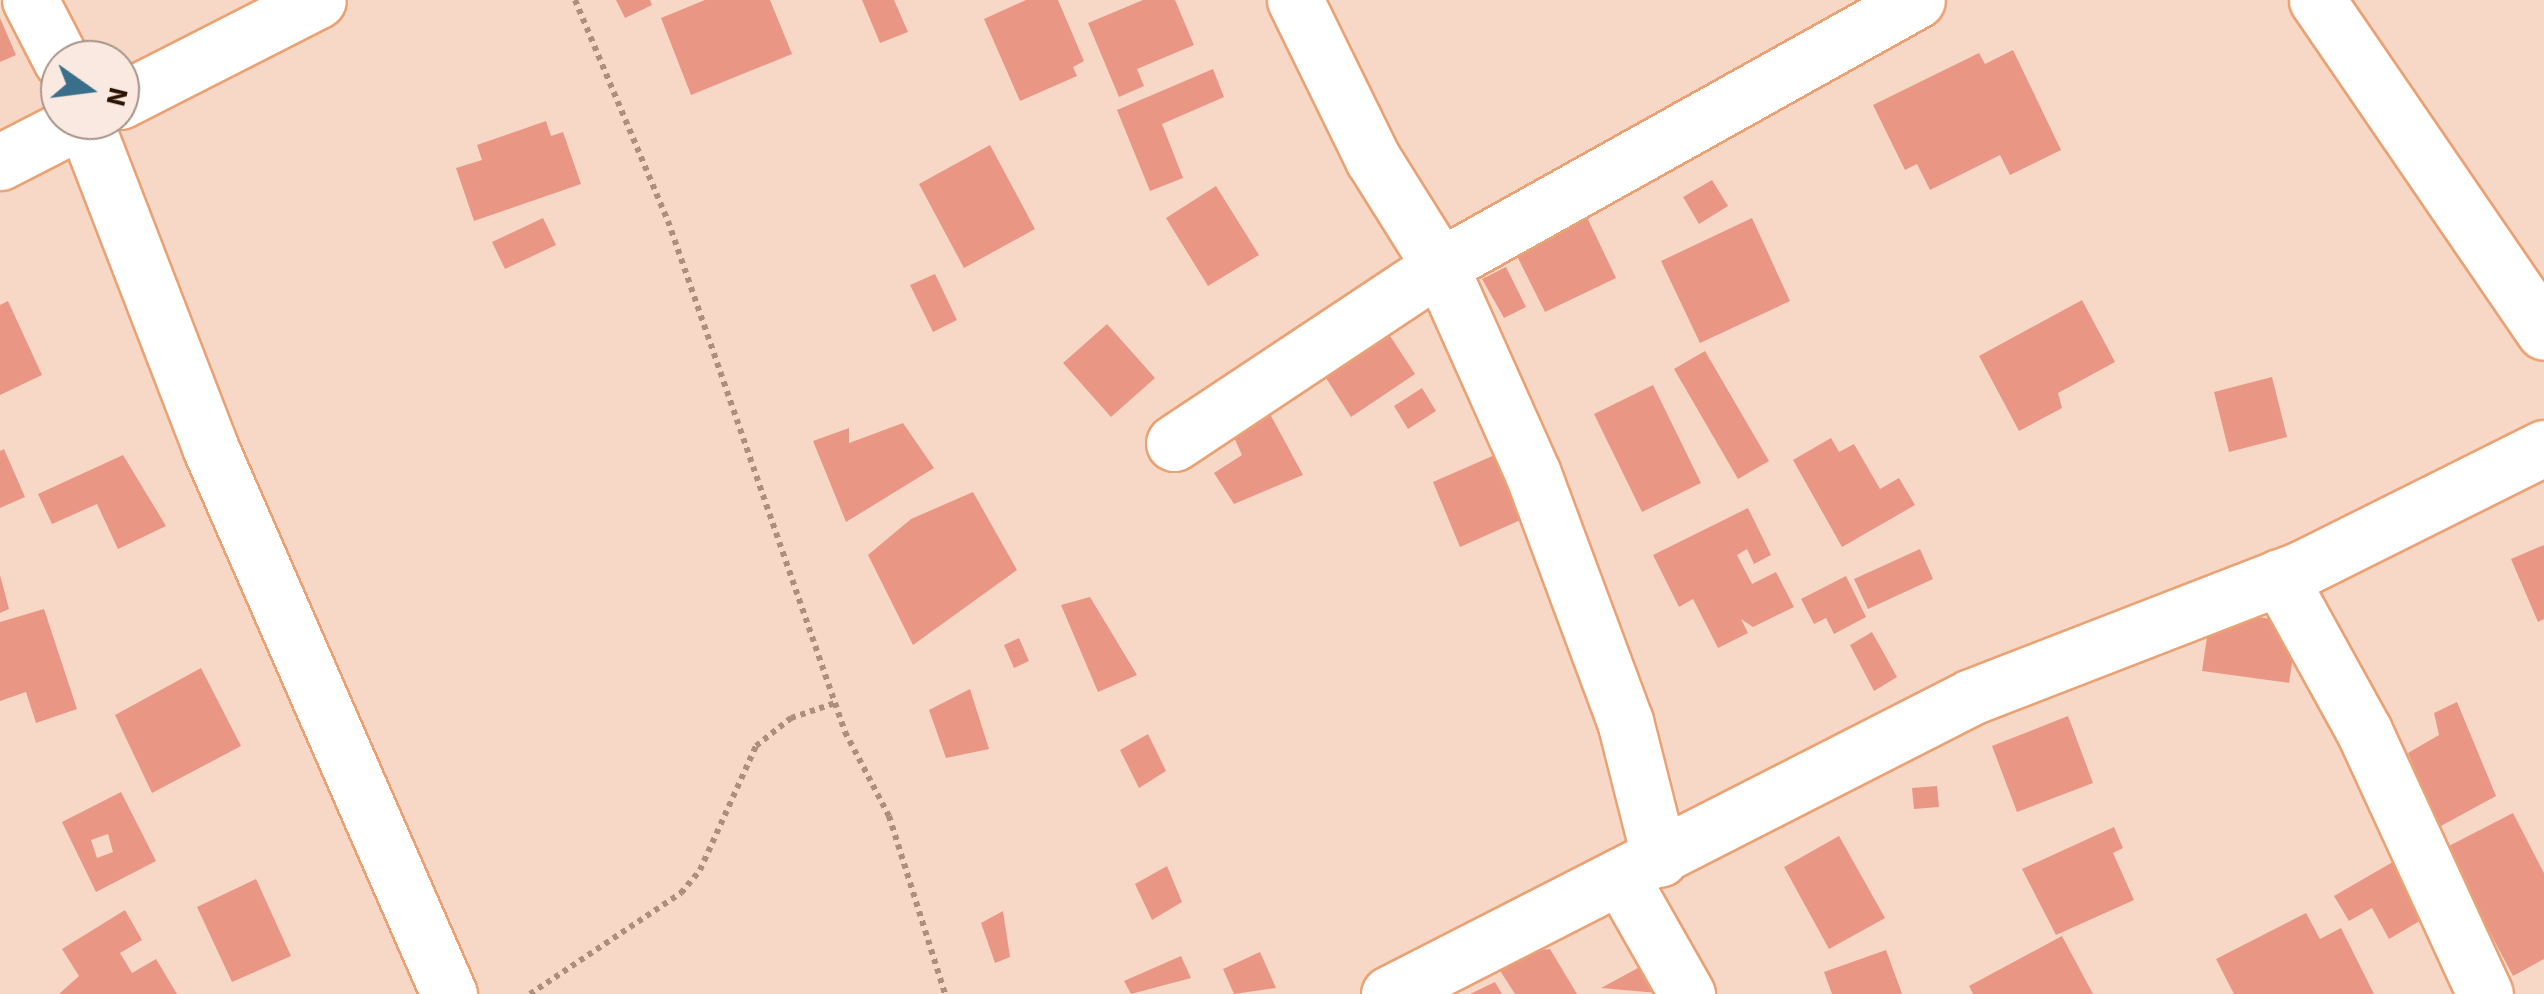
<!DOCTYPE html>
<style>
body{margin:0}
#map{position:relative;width:2544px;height:994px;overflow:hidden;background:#f7d8c6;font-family:"Source Sans 3",sans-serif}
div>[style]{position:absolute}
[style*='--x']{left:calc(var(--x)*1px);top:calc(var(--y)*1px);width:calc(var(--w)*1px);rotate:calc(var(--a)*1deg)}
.building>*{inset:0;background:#ea9684}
.path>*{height:6px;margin-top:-3px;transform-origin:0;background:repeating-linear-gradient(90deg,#ab8e7d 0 5px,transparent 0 10px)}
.roads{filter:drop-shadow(2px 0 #eaa274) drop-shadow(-2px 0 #eaa274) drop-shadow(0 2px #eaa274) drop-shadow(0 -2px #eaa274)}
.minor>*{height:55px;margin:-27.5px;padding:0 27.5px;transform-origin:27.5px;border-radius:27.5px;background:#fff}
span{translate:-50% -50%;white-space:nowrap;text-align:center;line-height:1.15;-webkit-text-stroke:9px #f9e9e0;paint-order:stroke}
.north{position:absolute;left:40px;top:40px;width:100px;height:100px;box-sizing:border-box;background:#f9e9e0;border:2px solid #a79387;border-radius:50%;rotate:104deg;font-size:28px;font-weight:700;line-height:40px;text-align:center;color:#2d1302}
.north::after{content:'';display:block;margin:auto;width:35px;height:45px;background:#3a6f8b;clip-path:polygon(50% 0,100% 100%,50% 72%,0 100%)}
</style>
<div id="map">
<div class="building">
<div style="clip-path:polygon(616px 0,650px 0,652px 5px,625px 18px)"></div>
<div style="clip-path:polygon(705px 0,770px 0,792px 54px,691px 95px,661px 18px)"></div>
<div style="clip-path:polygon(862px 0,894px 0,908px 32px,880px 43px)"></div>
<div style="clip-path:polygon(1026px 0,1058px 0,1084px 61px,1073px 67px,1077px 76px,1020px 101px,984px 19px)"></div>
<div style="clip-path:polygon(1143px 0,1175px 0,1194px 45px,1137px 69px,1144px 86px,1119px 97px,1088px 23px)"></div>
<div style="clip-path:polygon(0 18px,16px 55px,0 62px)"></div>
<div style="clip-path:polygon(2013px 50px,2061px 150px,2010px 175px,2000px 155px,1930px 190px,1917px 164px,1905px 170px,1873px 105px,1979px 53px,1985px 64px)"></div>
<div style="clip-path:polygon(1213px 69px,1224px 97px,1162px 124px,1183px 178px,1150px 191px,1117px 110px)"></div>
<div style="clip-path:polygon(546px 121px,551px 136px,563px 132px,581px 184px,474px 221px,456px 168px,482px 160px,477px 145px)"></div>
<div style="clip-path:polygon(990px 145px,1035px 229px,964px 268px,919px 184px)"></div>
<div style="clip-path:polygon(1712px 180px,1728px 206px,1699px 224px,1683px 197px)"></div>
<div style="clip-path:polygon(1216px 186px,1259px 255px,1208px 286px,1166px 218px)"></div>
<div style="clip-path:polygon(1583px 209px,1616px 278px,1545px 312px,1511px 244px)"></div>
<div style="clip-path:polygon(543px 218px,556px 245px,505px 269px,492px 242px)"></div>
<div style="clip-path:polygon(1752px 218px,1790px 301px,1700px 343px,1661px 261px)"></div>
<div style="clip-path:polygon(1506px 267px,1526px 307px,1504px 318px,1482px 279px)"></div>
<div style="clip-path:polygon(935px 274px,957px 320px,933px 332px,910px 285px)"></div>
<div style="clip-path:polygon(2082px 300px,2115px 362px,2058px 393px,2062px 408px,2019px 431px,1979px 356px)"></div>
<div style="clip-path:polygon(8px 301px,42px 375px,0 395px,0 305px)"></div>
<div style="clip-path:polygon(1379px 319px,1415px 374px,1351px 417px,1315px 361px)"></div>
<div style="clip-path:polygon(1107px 324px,1155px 378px,1111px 417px,1063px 363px)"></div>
<div style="clip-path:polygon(1705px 351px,1769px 461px,1738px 479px,1674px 369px)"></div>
<div style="clip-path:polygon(2272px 377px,2287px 437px,2229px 452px,2214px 392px)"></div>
<div style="clip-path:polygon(1653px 385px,1701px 483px,1642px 512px,1594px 414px)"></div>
<div style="clip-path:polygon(1422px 388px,1436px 411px,1408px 429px,1394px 406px)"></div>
<div style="clip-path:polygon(1263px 401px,1303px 475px,1234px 504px,1214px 473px,1242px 455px,1228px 424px)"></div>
<div style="clip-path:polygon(903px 423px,934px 468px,846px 522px,813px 441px,849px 428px,849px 443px)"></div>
<div style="clip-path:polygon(1831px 438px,1839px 452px,1854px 444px,1880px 489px,1899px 478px,1915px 505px,1842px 547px,1793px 460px)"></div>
<div style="clip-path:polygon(4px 449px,25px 497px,0 508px,0 451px)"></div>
<div style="clip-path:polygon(1497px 454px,1525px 518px,1460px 547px,1433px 482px)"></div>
<div style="clip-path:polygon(123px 455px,166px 526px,118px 549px,97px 504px,52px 524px,38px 494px)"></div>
<div style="clip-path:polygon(973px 492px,1017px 570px,913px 645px,868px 555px,911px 519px)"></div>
<div style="clip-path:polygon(1748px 508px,1771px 555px,1754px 564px,1747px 549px,1737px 555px,1752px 584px,1776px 572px,1794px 607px,1753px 627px,1741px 619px,1748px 633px,1718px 648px,1693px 599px,1679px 607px,1653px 555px)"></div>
<div style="clip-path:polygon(2544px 545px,2544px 619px,2538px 622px,2511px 559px)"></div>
<div style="clip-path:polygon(1920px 549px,1933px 579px,1868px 609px,1854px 579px)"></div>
<div style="clip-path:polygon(0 575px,9px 609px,0 613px)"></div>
<div style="clip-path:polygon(1846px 576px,1866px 617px,1834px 634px,1826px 618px,1814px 624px,1801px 599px)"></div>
<div style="clip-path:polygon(1090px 597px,1137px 675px,1098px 692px,1061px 605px)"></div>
<div style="clip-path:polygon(44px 609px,77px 709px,36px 723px,26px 692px,0 701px,0 622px)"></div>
<div style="clip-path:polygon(2211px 610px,2298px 623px,2289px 683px,2202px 671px)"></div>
<div style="clip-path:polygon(1872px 632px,1897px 677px,1874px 691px,1850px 645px)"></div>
<div style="clip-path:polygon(1019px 638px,1029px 661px,1014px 668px,1004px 645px)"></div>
<div style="clip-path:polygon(201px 668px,241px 746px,152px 793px,115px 715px)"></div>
<div style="clip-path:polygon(970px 689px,989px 749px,946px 758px,929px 710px)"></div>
<div style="clip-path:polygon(2457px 702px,2496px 796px,2439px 827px,2408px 753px,2439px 735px,2434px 713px)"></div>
<div style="clip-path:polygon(2068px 716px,2093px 783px,2017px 812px,1992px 746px)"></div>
<div style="clip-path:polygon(1148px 734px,1166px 771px,1139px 788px,1120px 750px)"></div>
<div style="clip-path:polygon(1937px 786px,1939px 807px,1914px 809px,1912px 788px)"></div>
<div style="clip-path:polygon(evenodd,121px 792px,156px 861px,96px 892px,62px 822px,121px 792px,108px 834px,113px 852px,97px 858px,91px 840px,108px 834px)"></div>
<div style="clip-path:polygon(2513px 813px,2544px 873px,2544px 959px,2513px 976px,2445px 848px)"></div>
<div style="clip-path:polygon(2114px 827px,2123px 848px,2113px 853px,2134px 900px,2056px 935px,2022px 869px)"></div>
<div style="clip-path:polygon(1839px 836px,1885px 918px,1829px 949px,1784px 867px)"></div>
<div style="clip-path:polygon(2398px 859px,2430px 915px,2389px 939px,2372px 908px,2349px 921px,2334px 896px)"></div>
<div style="clip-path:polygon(1167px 866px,1182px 902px,1152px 920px,1135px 884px)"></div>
<div style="clip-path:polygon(256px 879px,291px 956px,232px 982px,197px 907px)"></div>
<div style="clip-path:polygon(125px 910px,142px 940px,120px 953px,132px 973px,156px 959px,177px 994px,59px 994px,79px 976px,62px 949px)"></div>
<div style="clip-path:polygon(1003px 911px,1010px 957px,995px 963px,981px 923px)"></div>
<div style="clip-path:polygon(2306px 913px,2320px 939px,2341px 928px,2374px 994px,2234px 994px,2216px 959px)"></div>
<div style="clip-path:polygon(2062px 936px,2093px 994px,1973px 994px,1969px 986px)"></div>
<div style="clip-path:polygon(1550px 949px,1577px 994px,1515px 994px,1490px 955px)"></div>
<div style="clip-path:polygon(1886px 950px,1902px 994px,1832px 994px,1824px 972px)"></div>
<div style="clip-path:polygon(1260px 952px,1276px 988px,1234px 994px,1223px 969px)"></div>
<div style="clip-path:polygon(1181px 956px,1191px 978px,1131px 994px,1124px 981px)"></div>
<div style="clip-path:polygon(1660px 956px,1669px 994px,1601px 988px)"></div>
<div style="clip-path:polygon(1495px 982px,1502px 994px,1470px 994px)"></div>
</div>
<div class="path">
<div style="--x:575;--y:0;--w:240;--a:67.2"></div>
<div style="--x:668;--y:221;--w:541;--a:70.89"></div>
<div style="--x:845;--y:732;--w:95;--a:62.4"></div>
<div style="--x:889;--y:816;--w:187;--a:72.5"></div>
<div style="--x:530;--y:994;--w:182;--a:-33.8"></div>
<div style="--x:681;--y:893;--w:30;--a:-50"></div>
<div style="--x:700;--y:870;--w:136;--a:-65.7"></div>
<div style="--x:756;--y:746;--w:45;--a:-38.7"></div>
<div style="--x:791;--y:718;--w:50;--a:-18.8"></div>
</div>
<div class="roads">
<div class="minor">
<div style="--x:30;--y:0;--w:68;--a:62.7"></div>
<div style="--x:1295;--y:0;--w:177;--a:63.9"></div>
<div style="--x:1373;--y:159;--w:126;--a:57.9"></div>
<div style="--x:1440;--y:266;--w:228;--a:65.9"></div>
<div style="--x:1533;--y:474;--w:264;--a:69.6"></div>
<div style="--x:1625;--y:721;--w:142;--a:75.8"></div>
<div style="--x:2317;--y:0;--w:402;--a:55.6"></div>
<div style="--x:120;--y:101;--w:222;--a:-27"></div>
<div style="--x:84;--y:120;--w:350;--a:68.9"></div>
<div style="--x:210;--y:447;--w:597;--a:66.4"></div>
<div style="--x:0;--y:162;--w:92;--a:-27.1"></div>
<div style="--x:1174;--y:443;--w:320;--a:-33.6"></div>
<div style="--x:1440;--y:266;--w:546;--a:-29.15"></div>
<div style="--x:2279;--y:577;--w:176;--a:61.1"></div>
<div style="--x:2364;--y:731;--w:289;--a:65.3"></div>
<div style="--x:1620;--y:876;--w:136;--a:60.4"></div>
<div style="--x:1389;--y:994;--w:653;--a:-27.04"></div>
<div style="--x:1971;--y:697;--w:354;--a:-21.2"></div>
<div style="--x:2301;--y:569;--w:271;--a:-26.5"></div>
</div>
</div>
<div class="north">N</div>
</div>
